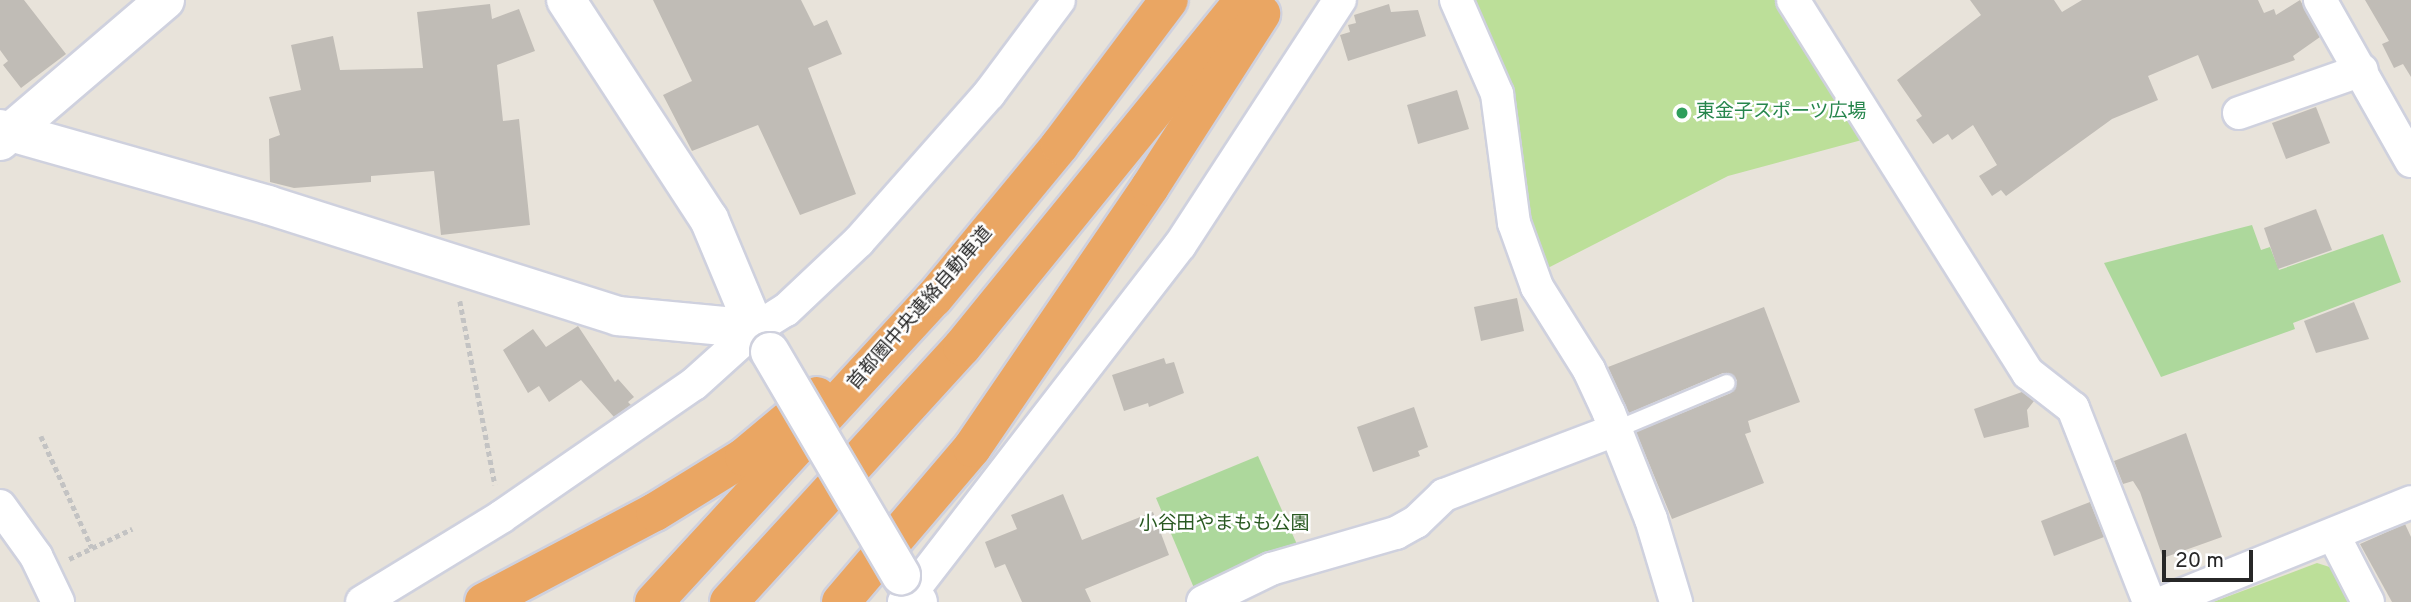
<!DOCTYPE html>
<meta charset="utf-8">
<style>
body{margin:0}
#map{position:relative;width:2411px;height:602px;overflow:hidden;background:#e8e3da;font-family:Overpass,"Noto Sans JP",sans-serif}
div>[style]{position:absolute}
[style*='--x']{left:calc(var(--x)*1px);top:calc(var(--y)*1px);width:calc(var(--w)*1px);rotate:calc(var(--a)*1deg)}
.green>*{inset:0;background:#add89c}
.pitch>*{inset:0;background:#bcdf99}
.building>*{inset:0;background:#c0bcb6}
.path>*{height:4.5px;margin-top:-2.25px;transform-origin:0;background:repeating-linear-gradient(90deg,#c3c3c3 0 5px,transparent 0 8.5px)}
.roads{filter:drop-shadow(2px 0 #cfd1de) drop-shadow(-2px 0 #cfd1de) drop-shadow(0 2px #cfd1de) drop-shadow(0 -2px #cfd1de)}
.service>*{height:16px;margin:-8px;padding:0 8px;transform-origin:8px;border-radius:8px;background:#fff}
.minor>*{height:32px;margin:-16px;padding:0 16px;transform-origin:16px;border-radius:16px;background:#fff}
.tertiary>*{height:38px;margin:-19px;padding:0 19px;transform-origin:19px;border-radius:19px;background:#fff}
.motorway>*{height:38px;margin:-19px;padding:0 19px;transform-origin:19px;border-radius:19px;background:#eaa663}
.bridges{filter:drop-shadow(2px 0 #cfd1de) drop-shadow(-2px 0 #cfd1de) drop-shadow(0 2px #cfd1de) drop-shadow(0 -2px #cfd1de)}
.tertiary-bridge>*{height:38px;margin:-19px;padding:0 19px;transform-origin:19px;border-radius:19px;background:#fff}
.dots>*{width:19px;height:19px;translate:-50% -50%;box-sizing:border-box;border:4px solid #fff;border-radius:50%}
span{translate:-50% -50%;white-space:nowrap;text-align:center;line-height:1.15;-webkit-text-stroke:5px #fff;paint-order:stroke}
.leisure-label{font-size:19px;color:#27864d}
.left{translate:0 -50%;text-align:left}
.street-label{font-size:19px;color:#272727}
.park-label{font-size:19px;color:#295921}
.scale{position:absolute;left:2162px;top:550px;width:91px;height:32px;box-sizing:border-box;border:4px solid #272727;border-top:0;padding-left:9px;font-size:21px;line-height:24px;white-space:nowrap;color:#272727;-webkit-text-stroke:5px #fff;paint-order:stroke}
</style>
<div id="map">
<div class="green">
<div style="clip-path:polygon(2252px 225px,2261px 250px,2270px 247px,2279px 270px,2383px 234px,2401px 282px,2293px 323px,2295px 329px,2161px 377px,2104px 263px)"></div>
<div style="clip-path:polygon(1258px 456px,1299px 549px,1197px 595px,1156px 498px)"></div>
</div>
<div class="pitch">
<div style="clip-path:polygon(1464px 0,1786px 0,1873px 137px,1728px 176px,1542px 271px)"></div>
<div style="clip-path:polygon(2317px 563px,2339px 570px,2354px 602px,2213px 602px)"></div>
</div>
<div class="building">
<div style="clip-path:polygon(0 0,24px 0,66px 54px,21px 88px,3px 65px,8px 61px,0 50px)"></div>
<div style="clip-path:polygon(653px 0,801px 0,814px 26px,827px 20px,842px 54px,808px 68px,856px 194px,800px 215px,758px 125px,692px 151px,663px 95px,692px 81px)"></div>
<div style="clip-path:polygon(1970px 0,2054px 0,2062px 12px,2082px 0,2258px 0,2264px 13px,2274px 9px,2276px 15px,2300px 0,2320px 37px,2293px 56px,2295px 60px,2212px 89px,2198px 55px,2148px 76px,2158px 100px,2112px 119px,2006px 196px,2001px 190px,1992px 196px,1979px 176px,1997px 165px,1973px 125px,1952px 140px,1948px 134px,1933px 144px,1916px 120px,1922px 116px,1897px 80px,1981px 15px)"></div>
<div style="clip-path:polygon(2365px 0,2411px 0,2411px 77px,2403px 64px,2394px 68px,2382px 44px,2389px 41px)"></div>
<div style="clip-path:polygon(490px 4px,492px 19px,519px 9px,535px 51px,497px 65px,503px 121px,519px 119px,530px 225px,441px 235px,434px 171px,371px 176px,371px 182px,294px 188px,270px 182px,269px 139px,280px 135px,269px 97px,301px 90px,291px 45px,333px 36px,340px 70px,423px 68px,417px 12px)"></div>
<div style="clip-path:polygon(1389px 4px,1391px 12px,1418px 10px,1426px 36px,1348px 61px,1340px 35px,1350px 32px,1348px 25px,1356px 23px,1354px 15px)"></div>
<div style="clip-path:polygon(1457px 90px,1469px 129px,1418px 144px,1407px 105px)"></div>
<div style="clip-path:polygon(2316px 107px,2330px 143px,2286px 159px,2272px 123px)"></div>
<div style="clip-path:polygon(2316px 209px,2332px 250px,2278px 269px,2264px 228px)"></div>
<div style="clip-path:polygon(1517px 298px,1524px 331px,1481px 341px,1474px 307px)"></div>
<div style="clip-path:polygon(2354px 302px,2369px 339px,2316px 353px,2304px 321px)"></div>
<div style="clip-path:polygon(1764px 307px,1800px 402px,1748px 421px,1751px 432px,1745px 434px,1764px 483px,1672px 519px,1636px 432px,1731px 393px,1737px 380px,1723px 373px,1629px 413px,1608px 367px)"></div>
<div style="clip-path:polygon(578px 326px,615px 382px,618px 379px,634px 397px,628px 402px,631px 405px,614px 417px,581px 380px,549px 402px,539px 386px,528px 393px,503px 350px,533px 329px,546px 347px)"></div>
<div style="clip-path:polygon(1164px 358px,1166px 364px,1174px 362px,1184px 393px,1149px 407px,1148px 403px,1124px 411px,1112px 375px)"></div>
<div style="clip-path:polygon(2022px 392px,2034px 401px,2027px 410px,2029px 427px,1984px 438px,1974px 409px)"></div>
<div style="clip-path:polygon(1414px 407px,1428px 447px,1418px 451px,1420px 456px,1373px 472px,1357px 427px)"></div>
<div style="clip-path:polygon(2186px 433px,2222px 537px,2163px 558px,2140px 492px,2133px 481px,2123px 484px,2114px 461px)"></div>
<div style="clip-path:polygon(1063px 494px,1082px 540px,1153px 512px,1169px 555px,1085px 589px,1091px 602px,1022px 602px,1005px 564px,995px 568px,985px 542px,1017px 529px,1011px 515px)"></div>
<div style="clip-path:polygon(2090px 502px,2104px 537px,2054px 556px,2041px 521px)"></div>
<div style="clip-path:polygon(2405px 524px,2411px 537px,2411px 602px,2392px 602px,2360px 544px)"></div>
</div>
<div class="path">
<div style="--x:460;--y:301;--w:187;--a:79.2"></div>
<div style="--x:41;--y:436;--w:123;--a:65.5"></div>
<div style="--x:69;--y:559;--w:70;--a:-25.5"></div>
</div>
<div class="roads">
<div class="service">
<div style="--x:1615;--y:430;--w:121;--a:-22.8"></div>
</div>
<div class="minor">
<div style="--x:1456;--y:0;--w:103;--a:66.4"></div>
<div style="--x:1497;--y:94;--w:130;--a:82.5"></div>
<div style="--x:1514;--y:223;--w:68;--a:70.2"></div>
<div style="--x:1537;--y:287;--w:98;--a:57.9"></div>
<div style="--x:1589;--y:370;--w:47;--a:65.1"></div>
<div style="--x:1609;--y:413;--w:114;--a:68.4"></div>
<div style="--x:1651;--y:519;--w:87;--a:73.2"></div>
<div style="--x:1793;--y:0;--w:441;--a:57.8"></div>
<div style="--x:2028;--y:373;--w:57;--a:37.9"></div>
<div style="--x:2073;--y:408;--w:208;--a:68.6"></div>
<div style="--x:2320;--y:0;--w:185;--a:60.5"></div>
<div style="--x:2239;--y:113;--w:130;--a:-19.3"></div>
<div style="--x:0;--y:506;--w:62;--a:54.2"></div>
<div style="--x:36;--y:556;--w:51;--a:64.4"></div>
<div style="--x:2334;--y:536;--w:74;--a:62.7"></div>
<div style="--x:362;--y:602;--w:163;--a:-31.4"></div>
<div style="--x:501;--y:517;--w:234;--a:-34.6"></div>
<div style="--x:694;--y:384;--w:82;--a:-42"></div>
<div style="--x:755;--y:329;--w:36;--a:-32"></div>
<div style="--x:786;--y:310;--w:100;--a:-43.4"></div>
<div style="--x:859;--y:241;--w:196;--a:-48.5"></div>
<div style="--x:989;--y:94;--w:117;--a:-53.3"></div>
<div style="--x:904;--y:602;--w:451;--a:-52.3"></div>
<div style="--x:1180;--y:245;--w:293;--a:-56.9"></div>
<div style="--x:1203;--y:602;--w:76;--a:-25.9"></div>
<div style="--x:1271;--y:569;--w:130;--a:-16.1"></div>
<div style="--x:1396;--y:533;--w:23;--a:-29"></div>
<div style="--x:1416;--y:522;--w:39;--a:-44"></div>
<div style="--x:1444;--y:495;--w:183;--a:-20.8"></div>
<div style="--x:2164;--y:602;--w:266;--a:-22"></div>
</div>
<div class="tertiary">
<div style="--x:566;--y:0;--w:262;--a:56.9"></div>
<div style="--x:709;--y:219;--w:119;--a:67.3"></div>
<div style="--x:755;--y:329;--w:22;--a:58"></div>
<div style="--x:0;--y:129;--w:279;--a:15.8"></div>
<div style="--x:268;--y:205;--w:367;--a:17.6"></div>
<div style="--x:618;--y:316;--w:138;--a:5.4"></div>
<div style="--x:0;--y:141;--w:217;--a:-40.5"></div>
<div style="--x:901;--y:575;--w:32;--a:58"></div>
</div>
<div class="motorway">
<div style="--x:484;--y:602;--w:193;--a:-27.8"></div>
<div style="--x:655;--y:512;--w:105;--a:-31.7"></div>
<div style="--x:744;--y:457;--w:95;--a:-39.9"></div>
<div style="--x:654;--y:602;--w:413;--a:-47.4"></div>
<div style="--x:934;--y:298;--w:198;--a:-50.5"></div>
<div style="--x:1060;--y:145;--w:181;--a:-53.1"></div>
<div style="--x:729;--y:602;--w:345;--a:-47.6"></div>
<div style="--x:962;--y:347;--w:447;--a:-50.9"></div>
<div style="--x:841;--y:602;--w:202;--a:-49.6"></div>
<div style="--x:972;--y:448;--w:316;--a:-55.7"></div>
<div style="--x:1150;--y:187;--w:206;--a:-57.3"></div>
</div>
</div>
<div class="bridges">
<div class="tertiary-bridge">
<div style="--x:770;--y:352;--w:259;--a:59.6"></div>
</div>
</div>
<div class="dots">
<div style="left:1682px;top:113px;background:#2e9e5b"></div>
</div>
<div class="leisure-label">
<span class="left" style="left:1696px;top:113px">東金子スポーツ広場</span>
</div>
<div class="street-label">
<span style="left:921px;top:309px;rotate:-49deg">首都圏中央連絡自動車道</span>
</div>
<div class="park-label">
<span style="left:1224px;top:525px">小谷田やまもも公園</span>
</div>
<div class="scale">20 m</div>
</div>
